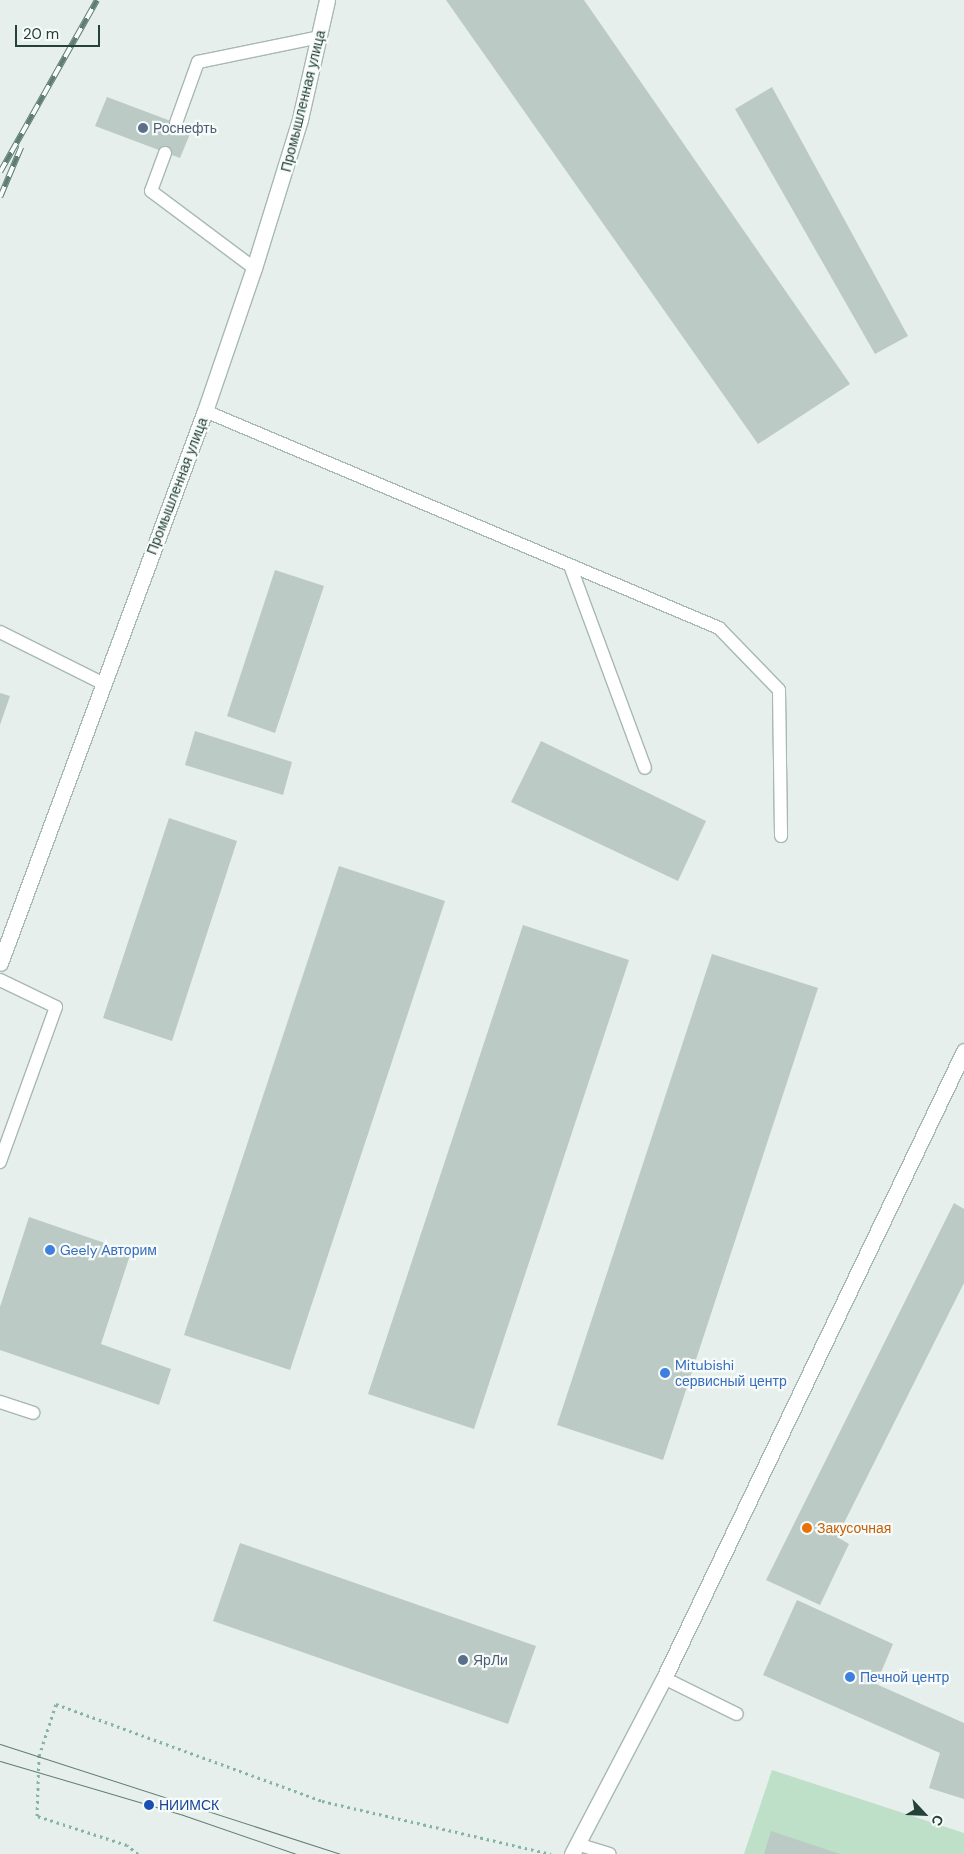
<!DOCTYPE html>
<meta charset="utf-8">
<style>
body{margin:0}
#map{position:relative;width:964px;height:1854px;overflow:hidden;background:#e6efeb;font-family:"DM Sans",sans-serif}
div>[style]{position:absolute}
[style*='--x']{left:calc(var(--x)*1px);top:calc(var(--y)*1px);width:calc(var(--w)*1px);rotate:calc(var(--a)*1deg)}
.green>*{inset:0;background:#bfe0c8}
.building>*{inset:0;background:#bbcac4}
.path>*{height:3px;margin-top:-1.5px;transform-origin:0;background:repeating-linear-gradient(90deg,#86b3a5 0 2.5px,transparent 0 6.5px)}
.roads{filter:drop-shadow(1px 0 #a8b8b2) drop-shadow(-1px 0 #a8b8b2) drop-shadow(0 1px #a8b8b2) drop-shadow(0 -1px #a8b8b2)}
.service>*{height:12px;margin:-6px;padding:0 6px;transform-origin:6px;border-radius:6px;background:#fff}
.minor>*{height:15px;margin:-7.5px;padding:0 7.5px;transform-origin:7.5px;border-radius:7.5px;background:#fff}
.tertiary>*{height:15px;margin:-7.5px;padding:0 7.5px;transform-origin:7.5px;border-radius:7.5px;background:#fff}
.tram>*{height:1px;margin:-0.5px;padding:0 0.5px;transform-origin:0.5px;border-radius:0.5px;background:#5f7d75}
.rail>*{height:5.5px;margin-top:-2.75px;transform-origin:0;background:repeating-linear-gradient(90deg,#f7fbf9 0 11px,#5f7d75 0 22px);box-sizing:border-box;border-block:1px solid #5f7d75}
.dots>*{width:14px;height:14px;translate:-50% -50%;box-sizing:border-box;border:2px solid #f7fbf9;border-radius:50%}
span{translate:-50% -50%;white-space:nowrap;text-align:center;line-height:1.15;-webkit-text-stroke:4.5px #f7fbf9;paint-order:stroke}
.street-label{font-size:14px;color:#24423a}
.service-label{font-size:14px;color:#4e5e75}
.left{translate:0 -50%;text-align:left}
.shop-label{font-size:14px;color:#366cbe}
.food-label{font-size:14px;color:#c56008}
.transit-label{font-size:14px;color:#164399}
.north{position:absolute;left:899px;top:1789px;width:50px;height:50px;-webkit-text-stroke:4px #f7fbf9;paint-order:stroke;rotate:115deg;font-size:14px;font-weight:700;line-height:20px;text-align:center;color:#24423a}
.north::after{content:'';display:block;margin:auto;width:18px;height:22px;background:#24423a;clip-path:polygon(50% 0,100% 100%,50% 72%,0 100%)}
.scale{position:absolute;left:15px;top:25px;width:85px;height:22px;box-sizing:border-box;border:2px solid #24423a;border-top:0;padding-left:6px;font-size:15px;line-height:18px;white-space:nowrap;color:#24423a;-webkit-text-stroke:4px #f7fbf9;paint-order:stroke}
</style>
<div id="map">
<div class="green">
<div style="clip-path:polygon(772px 1770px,964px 1833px,964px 1854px,744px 1854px)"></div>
</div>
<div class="building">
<div style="clip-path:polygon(446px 0,584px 0,850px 384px,758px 444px)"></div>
<div style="clip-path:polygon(772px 87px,908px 336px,875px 354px,735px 109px)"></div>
<div style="clip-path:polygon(107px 97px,192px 129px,180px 158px,95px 126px)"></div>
<div style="clip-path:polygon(275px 570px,324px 586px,275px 733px,227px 716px)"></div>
<div style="clip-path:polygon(0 693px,10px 696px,0 725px)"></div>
<div style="clip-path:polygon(195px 731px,292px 762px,283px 795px,185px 765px)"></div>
<div style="clip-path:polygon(541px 741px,706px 821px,678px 881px,511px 802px)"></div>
<div style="clip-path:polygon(169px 818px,237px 841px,172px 1041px,103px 1018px)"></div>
<div style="clip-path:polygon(339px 866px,445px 901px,290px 1370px,184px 1335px)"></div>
<div style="clip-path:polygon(523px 925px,629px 960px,474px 1429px,368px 1394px)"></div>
<div style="clip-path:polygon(712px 954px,818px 988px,663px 1460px,557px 1425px)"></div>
<div style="clip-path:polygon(954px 1203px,964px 1209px,964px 1283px,837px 1537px,849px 1544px,820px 1605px,766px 1580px)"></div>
<div style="clip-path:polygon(29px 1217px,131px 1252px,101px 1344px,171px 1369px,159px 1405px,0 1350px,0 1307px)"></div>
<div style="clip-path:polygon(240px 1543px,536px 1646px,508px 1724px,213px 1621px)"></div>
<div style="clip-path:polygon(797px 1600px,893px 1644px,876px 1684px,964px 1723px,964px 1799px,929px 1788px,940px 1753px,763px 1675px)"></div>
<div style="clip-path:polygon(771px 1831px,840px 1854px,764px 1854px)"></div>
</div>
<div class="path">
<div style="--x:138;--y:1854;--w:14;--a:-141"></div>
<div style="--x:127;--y:1845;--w:95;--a:-162.1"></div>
<div style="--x:37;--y:1816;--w:60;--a:-88.1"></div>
<div style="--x:39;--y:1756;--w:55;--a:-71.9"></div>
<div style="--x:56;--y:1704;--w:283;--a:20"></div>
<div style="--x:322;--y:1801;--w:235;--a:13"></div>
</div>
<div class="roads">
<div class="service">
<div style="--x:176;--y:123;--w:65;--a:-70.2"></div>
<div style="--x:198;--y:62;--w:125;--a:-11.6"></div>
<div style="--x:165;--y:153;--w:40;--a:110.2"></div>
<div style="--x:151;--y:191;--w:129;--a:36.8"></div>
<div style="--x:205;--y:411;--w:558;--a:22.89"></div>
<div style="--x:719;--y:628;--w:86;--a:45.9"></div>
<div style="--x:779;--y:690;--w:146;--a:89.2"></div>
<div style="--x:571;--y:568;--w:213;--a:69.7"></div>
<div style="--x:0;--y:632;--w:114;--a:26.6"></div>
<div style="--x:0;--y:980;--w:62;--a:25.7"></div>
<div style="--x:56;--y:1007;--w:165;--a:109.9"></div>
<div style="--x:0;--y:1402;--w:35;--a:18"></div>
<div style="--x:664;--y:1678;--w:81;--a:26.3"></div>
<div style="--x:577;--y:1844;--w:34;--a:17"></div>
</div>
<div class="minor">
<div style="--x:572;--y:1854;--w:199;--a:-62.4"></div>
<div style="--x:664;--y:1678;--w:695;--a:-64.43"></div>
</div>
<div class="tertiary">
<div style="--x:0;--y:963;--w:589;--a:-69.63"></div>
<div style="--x:205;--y:411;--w:151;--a:-71.1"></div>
<div style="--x:254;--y:268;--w:156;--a:-72.8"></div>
<div style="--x:300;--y:119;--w:122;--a:-77.2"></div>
</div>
</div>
<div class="tram">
<div style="--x:0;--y:1744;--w:357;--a:17.9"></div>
<div style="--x:0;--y:1761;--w:191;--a:16.4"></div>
<div style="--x:183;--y:1815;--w:120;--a:19"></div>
</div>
<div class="rail">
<div style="--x:0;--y:172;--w:197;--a:-60.6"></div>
<div style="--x:0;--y:197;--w:54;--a:-67.2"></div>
</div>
<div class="dots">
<div style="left:143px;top:128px;background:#5c6f8a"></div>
<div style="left:50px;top:1250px;background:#3f7fe0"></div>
<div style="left:665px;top:1373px;background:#3f7fe0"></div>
<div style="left:807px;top:1528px;background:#e8710a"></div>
<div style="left:463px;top:1660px;background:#5c6f8a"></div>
<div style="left:850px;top:1677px;background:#3f7fe0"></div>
<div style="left:149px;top:1805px;background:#1a4fb4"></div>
</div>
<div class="street-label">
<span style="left:303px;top:101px;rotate:-76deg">Промышленная улица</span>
<span style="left:177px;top:486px;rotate:-69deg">Промышленная улица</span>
</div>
<div class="service-label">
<span class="left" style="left:153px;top:128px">Роснефть</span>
<span class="left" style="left:473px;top:1660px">ЯрЛи</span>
</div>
<div class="shop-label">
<span class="left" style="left:60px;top:1250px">Geely Авторим</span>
<span class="left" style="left:675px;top:1373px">Mitubishi<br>сервисный центр</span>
<span class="left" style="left:860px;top:1677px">Печной центр</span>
</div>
<div class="food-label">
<span class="left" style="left:817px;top:1528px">Закусочная</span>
</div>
<div class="transit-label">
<span class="left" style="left:159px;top:1805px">НИИМСК</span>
</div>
<div class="north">С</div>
<div class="scale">20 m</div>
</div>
